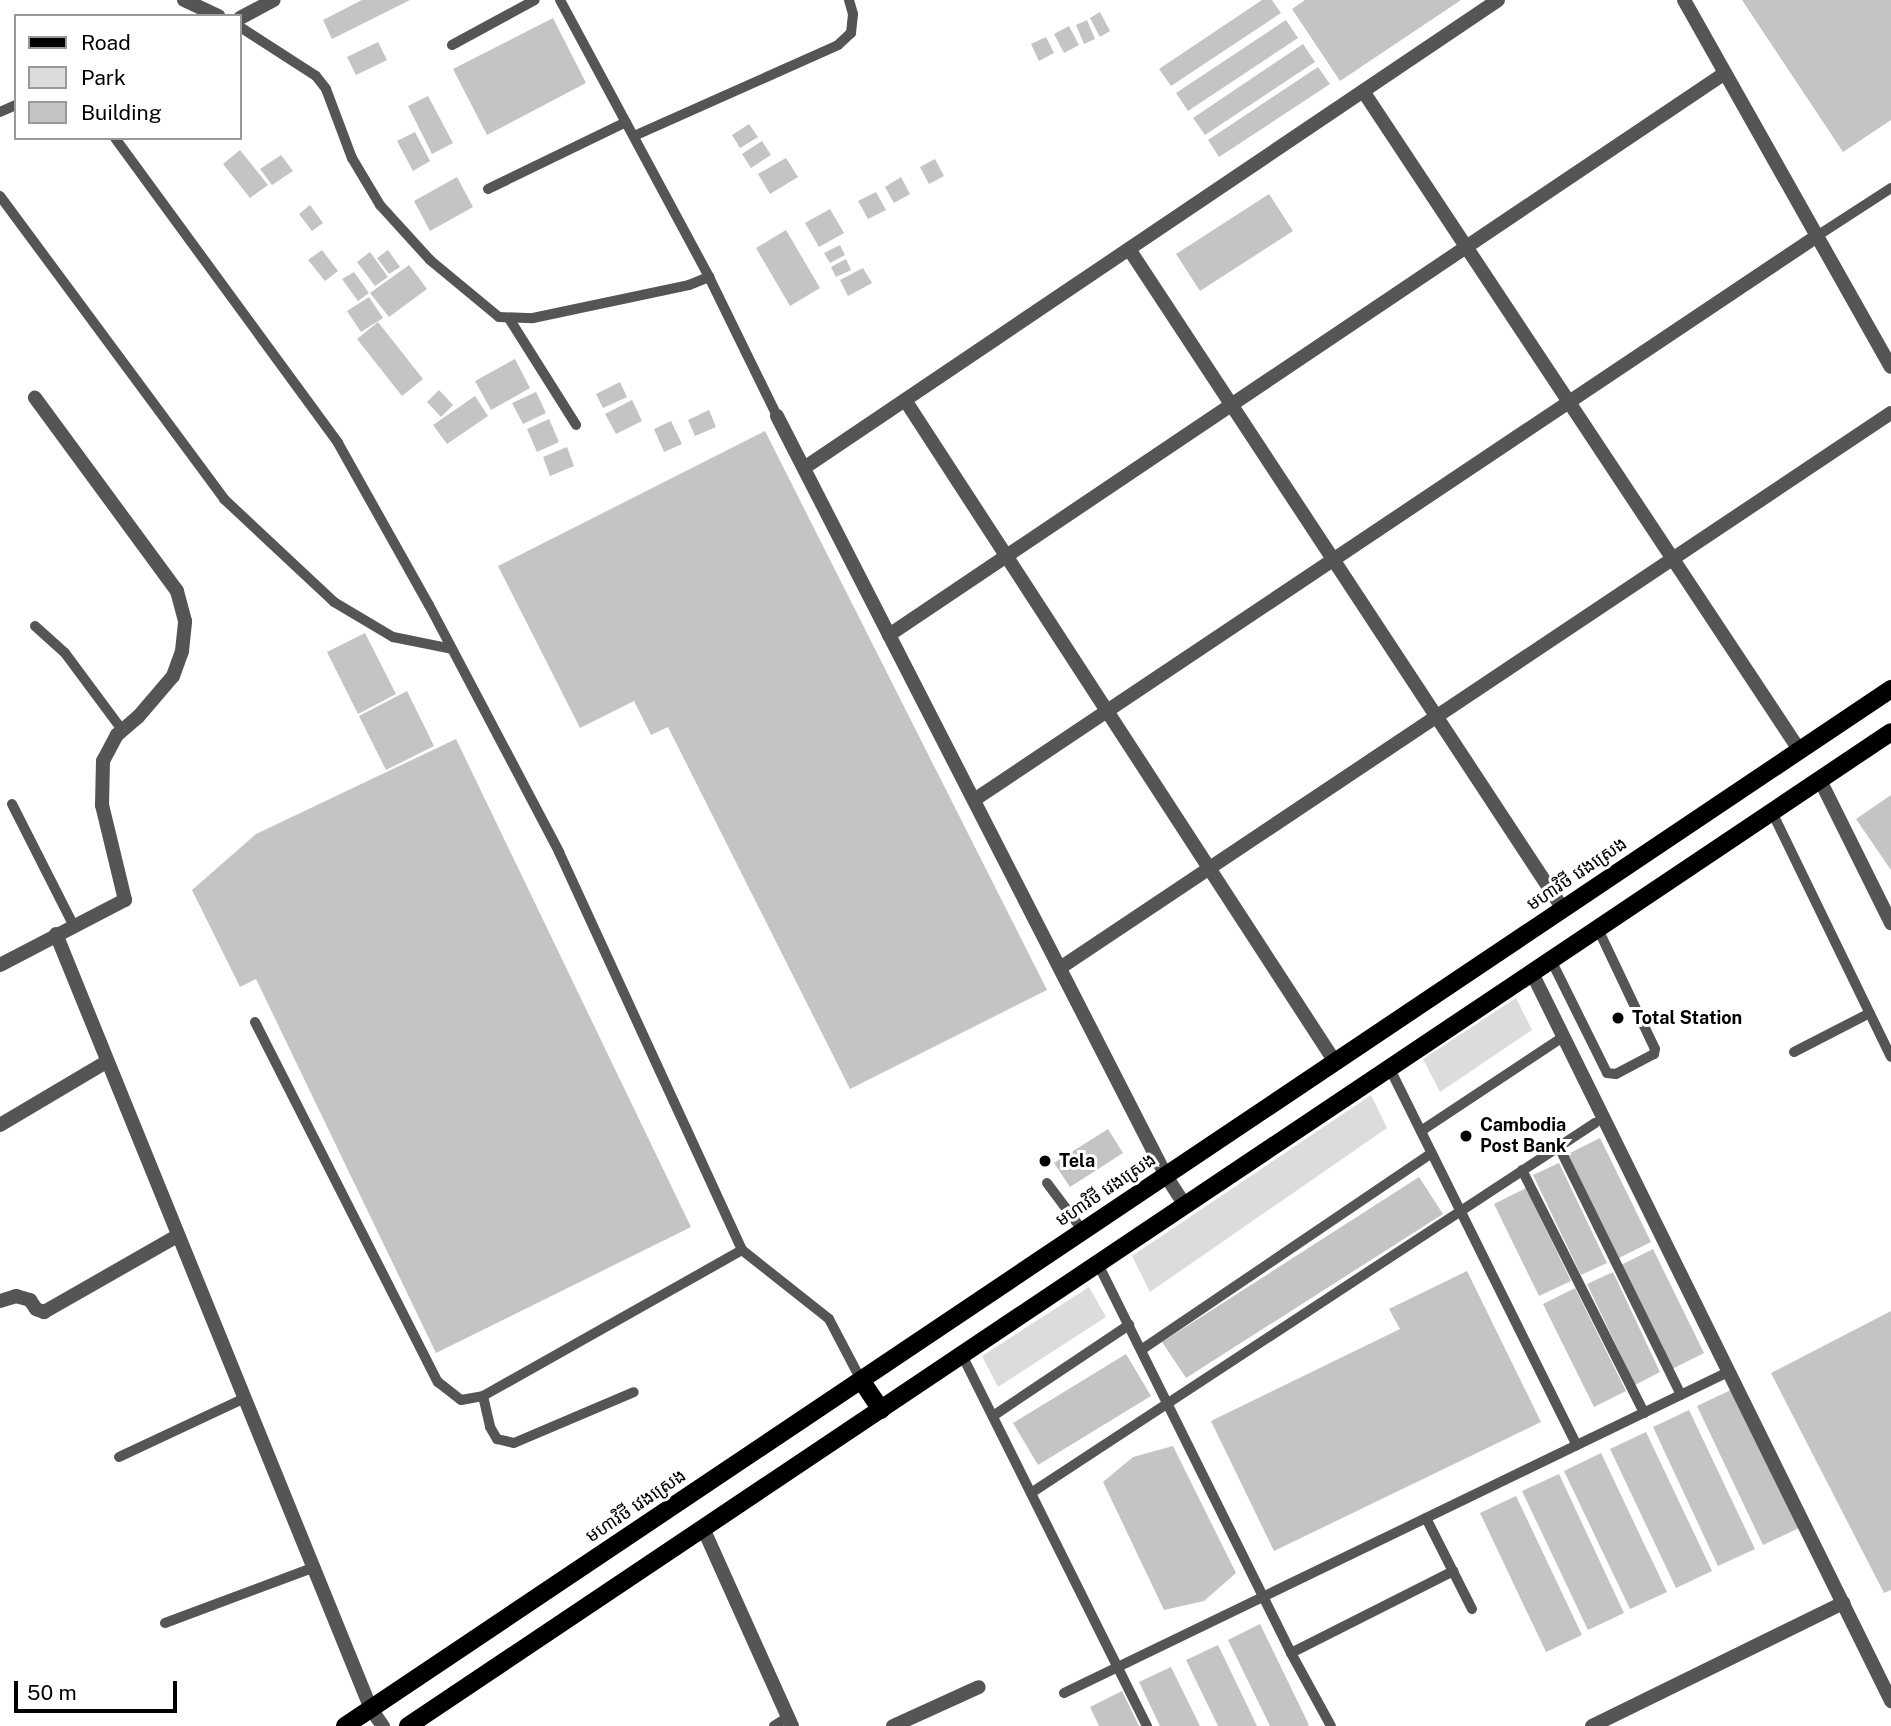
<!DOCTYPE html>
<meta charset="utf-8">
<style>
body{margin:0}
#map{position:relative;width:1891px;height:1726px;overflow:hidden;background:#fff;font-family:"Public Sans","Noto Sans Khmer",sans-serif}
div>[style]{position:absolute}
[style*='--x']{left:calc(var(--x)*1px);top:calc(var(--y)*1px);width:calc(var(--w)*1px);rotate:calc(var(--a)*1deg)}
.green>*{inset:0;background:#dcdcdc}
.building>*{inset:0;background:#c4c4c4}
.service>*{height:10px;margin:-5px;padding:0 5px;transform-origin:5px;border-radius:5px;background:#555}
.minor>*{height:14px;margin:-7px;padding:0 7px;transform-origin:7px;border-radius:7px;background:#555}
.tertiary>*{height:14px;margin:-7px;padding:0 7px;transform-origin:7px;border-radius:7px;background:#555}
.primary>*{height:18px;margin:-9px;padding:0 9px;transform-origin:9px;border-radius:9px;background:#000}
.dots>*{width:19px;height:19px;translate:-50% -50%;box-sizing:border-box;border:4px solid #fff;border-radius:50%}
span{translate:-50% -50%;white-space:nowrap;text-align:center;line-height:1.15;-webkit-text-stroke:6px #fff;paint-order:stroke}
.street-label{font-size:18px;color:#000}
.poi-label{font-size:18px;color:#000;font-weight:700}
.left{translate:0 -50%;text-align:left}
.legend{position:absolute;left:14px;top:14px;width:228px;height:126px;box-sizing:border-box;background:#fff;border:2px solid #999;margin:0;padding:9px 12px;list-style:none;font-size:21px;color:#000}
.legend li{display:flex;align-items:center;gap:14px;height:35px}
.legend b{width:35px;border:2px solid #999}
.scale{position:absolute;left:14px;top:1681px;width:163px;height:32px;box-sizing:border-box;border:4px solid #000;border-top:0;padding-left:9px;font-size:21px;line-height:24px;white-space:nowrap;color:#000;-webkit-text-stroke:5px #fff;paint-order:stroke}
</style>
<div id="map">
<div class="green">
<div style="clip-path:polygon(1516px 998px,1532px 1030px,1440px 1092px,1423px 1059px)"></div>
<div style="clip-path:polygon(1371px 1095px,1387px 1128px,1150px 1292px,1132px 1256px)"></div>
<div style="clip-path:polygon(1089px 1287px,1106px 1317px,998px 1387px,982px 1356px)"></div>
</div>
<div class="building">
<div style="clip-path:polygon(362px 0,410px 0,332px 39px,323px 20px)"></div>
<div style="clip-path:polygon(1262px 0,1272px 0,1281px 13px,1171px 86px,1159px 69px)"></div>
<div style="clip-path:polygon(1305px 0,1461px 0,1340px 81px,1292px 9px)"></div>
<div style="clip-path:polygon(1742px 0,1891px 0,1891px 120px,1843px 152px)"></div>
<div style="clip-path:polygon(1100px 12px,1110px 31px,1100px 37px,1090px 18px)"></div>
<div style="clip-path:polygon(553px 18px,586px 83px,487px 135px,453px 69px)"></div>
<div style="clip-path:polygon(1087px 20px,1095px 39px,1084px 44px,1076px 25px)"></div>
<div style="clip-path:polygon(1286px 20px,1298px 38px,1188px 111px,1176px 93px)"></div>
<div style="clip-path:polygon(1069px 26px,1079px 45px,1064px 53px,1054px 34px)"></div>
<div style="clip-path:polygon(1046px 37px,1054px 53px,1039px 61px,1031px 44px)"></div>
<div style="clip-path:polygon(378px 42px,387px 60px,356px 75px,347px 57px)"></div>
<div style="clip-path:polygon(1303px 44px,1315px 62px,1205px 135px,1193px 118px)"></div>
<div style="clip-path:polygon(1318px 67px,1330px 84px,1219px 157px,1208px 140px)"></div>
<div style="clip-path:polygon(428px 96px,453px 143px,432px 154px,408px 106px)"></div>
<div style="clip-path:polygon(749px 124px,758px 137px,740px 148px,732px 135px)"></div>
<div style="clip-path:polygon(415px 132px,430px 161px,413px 171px,397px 141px)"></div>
<div style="clip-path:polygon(762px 141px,771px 155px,751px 168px,742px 154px)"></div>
<div style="clip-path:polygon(240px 150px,268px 185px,250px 198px,223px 164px)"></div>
<div style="clip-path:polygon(281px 155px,293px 171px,272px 185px,260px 169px)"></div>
<div style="clip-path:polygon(786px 158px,798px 177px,770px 194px,758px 174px)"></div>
<div style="clip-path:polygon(935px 159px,944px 176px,929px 184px,920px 167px)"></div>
<div style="clip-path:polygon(457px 177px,473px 207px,430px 231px,414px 201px)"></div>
<div style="clip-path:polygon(901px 177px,910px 194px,894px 203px,885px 187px)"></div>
<div style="clip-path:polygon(876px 192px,886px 210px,868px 219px,858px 201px)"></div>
<div style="clip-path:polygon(1269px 194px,1293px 231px,1200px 291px,1176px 254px)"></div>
<div style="clip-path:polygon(310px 205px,323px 223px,312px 231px,299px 214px)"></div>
<div style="clip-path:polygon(830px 209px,844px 233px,819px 247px,805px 223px)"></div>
<div style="clip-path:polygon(786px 230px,820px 288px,790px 306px,756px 248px)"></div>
<div style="clip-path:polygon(840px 245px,845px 255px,830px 263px,824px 253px)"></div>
<div style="clip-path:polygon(322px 250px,338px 271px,325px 281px,308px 260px)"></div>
<div style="clip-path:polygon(388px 250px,400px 267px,389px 274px,377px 258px)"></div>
<div style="clip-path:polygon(370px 252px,388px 277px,375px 286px,357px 262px)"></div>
<div style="clip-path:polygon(846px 259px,851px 270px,836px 277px,831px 267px)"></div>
<div style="clip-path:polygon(409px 265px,427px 289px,389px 317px,370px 293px)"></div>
<div style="clip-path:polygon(863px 268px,872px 283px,848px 296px,840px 280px)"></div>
<div style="clip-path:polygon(354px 272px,369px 293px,358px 301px,342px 279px)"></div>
<div style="clip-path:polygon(369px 297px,383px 318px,361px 332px,347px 311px)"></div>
<div style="clip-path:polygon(378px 322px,423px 379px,402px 396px,357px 339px)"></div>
<div style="clip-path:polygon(515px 359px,530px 388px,491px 410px,475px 381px)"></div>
<div style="clip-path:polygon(620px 382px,627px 397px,603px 408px,596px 394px)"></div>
<div style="clip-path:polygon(439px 390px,453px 405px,441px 417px,427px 402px)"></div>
<div style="clip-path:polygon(536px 392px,546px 413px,523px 424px,512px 403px)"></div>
<div style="clip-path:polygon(475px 396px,488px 416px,447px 444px,433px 425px)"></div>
<div style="clip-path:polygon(632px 400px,642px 421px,616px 434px,605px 414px)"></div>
<div style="clip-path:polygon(709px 410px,716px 427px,695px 436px,688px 420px)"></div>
<div style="clip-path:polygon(549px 419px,559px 442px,537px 452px,527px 429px)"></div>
<div style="clip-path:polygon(671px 421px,682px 444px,664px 452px,654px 429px)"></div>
<div style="clip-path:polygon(765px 431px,1047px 990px,850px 1089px,668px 727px,651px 735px,634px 701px,580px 728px,498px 566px)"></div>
<div style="clip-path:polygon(567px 447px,574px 466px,550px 476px,543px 457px)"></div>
<div style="clip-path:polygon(365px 633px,396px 694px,358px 714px,327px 652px)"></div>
<div style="clip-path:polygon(407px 691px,434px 746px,386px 770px,359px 716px)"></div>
<div style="clip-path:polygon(456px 739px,691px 1227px,436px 1353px,256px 979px,240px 987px,192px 890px,256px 834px)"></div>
<div style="clip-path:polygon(1891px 795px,1891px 870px,1856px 819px)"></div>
<div style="clip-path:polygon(1108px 1129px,1123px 1153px,1070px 1187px,1054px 1163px)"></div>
<div style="clip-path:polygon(1600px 1138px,1651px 1242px,1619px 1258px,1568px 1154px)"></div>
<div style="clip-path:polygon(1559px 1163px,1607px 1263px,1581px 1275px,1533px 1175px)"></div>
<div style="clip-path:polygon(1419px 1177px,1443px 1214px,1186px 1378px,1162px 1342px)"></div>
<div style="clip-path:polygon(1526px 1188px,1571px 1281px,1539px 1296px,1494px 1204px)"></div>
<div style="clip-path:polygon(1653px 1249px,1704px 1353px,1672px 1369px,1621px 1265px)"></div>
<div style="clip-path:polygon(1467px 1271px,1541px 1422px,1274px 1551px,1211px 1421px,1400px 1329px,1389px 1309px)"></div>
<div style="clip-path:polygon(1613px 1272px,1660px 1372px,1635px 1385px,1587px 1284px)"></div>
<div style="clip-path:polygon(1575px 1288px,1626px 1391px,1594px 1407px,1543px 1304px)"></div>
<div style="clip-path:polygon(1891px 1311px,1891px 1590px,1884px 1593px,1771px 1373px)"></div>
<div style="clip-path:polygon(1126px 1354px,1151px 1396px,1038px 1465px,1013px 1423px)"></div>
<div style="clip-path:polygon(1733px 1389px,1799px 1528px,1763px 1545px,1697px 1406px)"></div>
<div style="clip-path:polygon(1689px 1410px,1755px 1549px,1718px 1566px,1653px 1427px)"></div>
<div style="clip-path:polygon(1646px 1432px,1712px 1571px,1676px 1588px,1610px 1449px)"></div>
<div style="clip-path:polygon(1173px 1446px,1236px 1573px,1204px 1601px,1164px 1610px,1103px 1482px,1133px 1457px)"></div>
<div style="clip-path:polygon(1601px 1453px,1667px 1592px,1630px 1609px,1564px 1471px)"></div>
<div style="clip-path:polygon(1559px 1474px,1624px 1613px,1588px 1630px,1522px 1491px)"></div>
<div style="clip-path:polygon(1516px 1496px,1582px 1635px,1546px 1652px,1480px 1513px)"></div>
<div style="clip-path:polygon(1260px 1624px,1309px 1725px,1307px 1726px,1270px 1726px,1228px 1640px)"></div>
<div style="clip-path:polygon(1218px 1645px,1257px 1726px,1218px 1726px,1186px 1660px)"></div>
<div style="clip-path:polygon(1171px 1667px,1200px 1726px,1160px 1726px,1139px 1682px)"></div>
<div style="clip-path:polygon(1122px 1691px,1139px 1726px,1099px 1726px,1090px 1707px)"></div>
</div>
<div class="service">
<div style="--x:560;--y:0;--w:315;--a:61.7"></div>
<div style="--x:709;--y:277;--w:155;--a:63.9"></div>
<div style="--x:240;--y:27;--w:90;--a:32.8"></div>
<div style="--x:316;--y:76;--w:16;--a:52"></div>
<div style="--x:326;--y:89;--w:74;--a:69.4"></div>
<div style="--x:352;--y:158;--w:55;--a:59.2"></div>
<div style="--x:380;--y:205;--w:74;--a:47.7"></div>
<div style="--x:430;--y:260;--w:89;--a:39.6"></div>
<div style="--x:499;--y:317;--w:34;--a:2"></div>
<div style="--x:533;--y:318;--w:159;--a:-11.9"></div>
<div style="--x:689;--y:285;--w:22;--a:-22"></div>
<div style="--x:452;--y:45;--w:94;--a:-28.5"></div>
<div style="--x:0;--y:112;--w:17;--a:-24"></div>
<div style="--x:634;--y:136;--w:223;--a:-24"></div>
<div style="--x:838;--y:45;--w:18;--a:-43"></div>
<div style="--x:851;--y:33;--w:19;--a:-84"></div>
<div style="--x:853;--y:14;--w:15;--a:-106"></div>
<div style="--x:115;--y:138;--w:378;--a:53.8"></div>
<div style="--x:338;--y:443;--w:186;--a:60.7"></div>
<div style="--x:429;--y:605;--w:279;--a:62.2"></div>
<div style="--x:559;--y:852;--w:438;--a:65.3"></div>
<div style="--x:742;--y:1250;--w:111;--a:38.4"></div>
<div style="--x:829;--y:1319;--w:69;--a:62.3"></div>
<div style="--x:488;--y:189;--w:153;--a:-25.9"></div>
<div style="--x:0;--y:196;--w:377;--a:53.5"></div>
<div style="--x:224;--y:499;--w:151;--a:43.1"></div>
<div style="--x:334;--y:602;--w:69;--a:30.7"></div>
<div style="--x:393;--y:637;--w:60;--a:11.5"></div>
<div style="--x:1817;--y:236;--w:88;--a:-33"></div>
<div style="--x:510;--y:320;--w:124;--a:57.8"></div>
<div style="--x:35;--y:626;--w:40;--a:42"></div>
<div style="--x:65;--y:653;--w:97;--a:53.4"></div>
<div style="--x:12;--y:804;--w:137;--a:63.1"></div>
<div style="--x:1772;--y:812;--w:272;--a:64.1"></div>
<div style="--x:1551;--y:960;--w:126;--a:63.6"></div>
<div style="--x:1607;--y:1073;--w:9;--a:6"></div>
<div style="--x:1616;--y:1074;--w:43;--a:-27.8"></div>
<div style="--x:1654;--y:1054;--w:5;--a:-79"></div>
<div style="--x:1655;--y:1049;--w:133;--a:-115.4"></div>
<div style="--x:255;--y:1022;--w:404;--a:63.1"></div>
<div style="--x:438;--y:1382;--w:29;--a:38"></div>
<div style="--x:461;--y:1400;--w:22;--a:-10"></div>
<div style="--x:483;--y:1396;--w:297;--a:-29.4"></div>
<div style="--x:1794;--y:1052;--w:85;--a:-27.2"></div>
<div style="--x:1390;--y:1069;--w:420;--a:63.6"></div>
<div style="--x:1421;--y:1131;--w:170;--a:-33.5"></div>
<div style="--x:1559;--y:1147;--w:276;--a:63.8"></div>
<div style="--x:1522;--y:1170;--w:272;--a:63.3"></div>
<div style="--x:1047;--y:1183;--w:60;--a:53.1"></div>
<div style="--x:1098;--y:1264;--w:434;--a:63.6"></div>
<div style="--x:1291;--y:1653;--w:83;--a:61.3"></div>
<div style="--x:1141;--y:1350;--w:351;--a:-34.1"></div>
<div style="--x:962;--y:1355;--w:415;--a:63.5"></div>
<div style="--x:483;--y:1396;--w:32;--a:77"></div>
<div style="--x:490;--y:1427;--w:14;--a:60"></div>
<div style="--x:497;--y:1439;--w:17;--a:13"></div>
<div style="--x:514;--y:1443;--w:130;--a:-23"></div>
<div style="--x:993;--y:1416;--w:164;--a:-33.8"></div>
<div style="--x:119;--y:1457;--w:139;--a:-25.1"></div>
<div style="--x:1031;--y:1493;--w:675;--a:-33.27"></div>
<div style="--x:1426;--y:1518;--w:102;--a:63.2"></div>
<div style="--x:165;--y:1623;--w:160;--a:-20.5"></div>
<div style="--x:1291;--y:1653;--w:182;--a:-26.8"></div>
<div style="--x:1064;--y:1693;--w:733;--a:-25.8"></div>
<div style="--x:774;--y:1726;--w:17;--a:-33"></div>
</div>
<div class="minor">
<div style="--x:184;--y:0;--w:38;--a:25"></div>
<div style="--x:1684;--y:0;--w:421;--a:60.6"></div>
<div style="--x:240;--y:18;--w:38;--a:-28"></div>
<div style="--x:1363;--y:91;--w:792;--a:56.49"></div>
<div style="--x:1129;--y:249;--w:790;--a:56.67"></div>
<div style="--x:905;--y:400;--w:789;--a:56.99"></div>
<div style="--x:777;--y:416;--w:854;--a:62.89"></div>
<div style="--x:1166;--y:1176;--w:35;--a:57"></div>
<div style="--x:804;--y:468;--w:837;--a:-33.99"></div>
<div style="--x:889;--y:635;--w:1007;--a:-33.91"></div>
<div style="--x:1820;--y:780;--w:160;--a:63.6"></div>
<div style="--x:974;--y:800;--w:1014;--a:-33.78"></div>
<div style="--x:56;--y:934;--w:837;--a:67.88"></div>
<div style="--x:371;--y:1709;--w:21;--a:55"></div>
<div style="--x:0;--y:965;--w:141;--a:-27.5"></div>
<div style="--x:125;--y:900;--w:98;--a:-103.6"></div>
<div style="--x:102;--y:805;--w:44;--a:-88.7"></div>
<div style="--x:103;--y:761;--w:30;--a:-62"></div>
<div style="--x:117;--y:735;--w:28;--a:-41"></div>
<div style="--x:138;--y:717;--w:54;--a:-49.5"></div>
<div style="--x:173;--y:676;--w:27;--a:-70"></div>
<div style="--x:182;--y:651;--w:30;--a:-84"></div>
<div style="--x:185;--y:621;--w:31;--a:-105"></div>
<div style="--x:177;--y:591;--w:240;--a:-126.3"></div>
<div style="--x:1060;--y:968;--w:999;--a:-33.74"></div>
<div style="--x:0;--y:1125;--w:123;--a:-30.7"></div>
<div style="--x:0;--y:1301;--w:17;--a:-17"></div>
<div style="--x:16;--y:1296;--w:15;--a:16"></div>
<div style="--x:30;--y:1300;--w:11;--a:56"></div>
<div style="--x:36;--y:1309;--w:9;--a:21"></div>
<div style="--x:44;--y:1312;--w:153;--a:-29.7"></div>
<div style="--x:703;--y:1528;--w:217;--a:65.8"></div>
<div style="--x:893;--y:1726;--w:94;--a:-24.4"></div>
<div style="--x:1592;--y:1726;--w:280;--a:-26.1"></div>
</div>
<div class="tertiary">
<div style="--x:1532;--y:973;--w:812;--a:63.75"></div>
</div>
<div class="primary">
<div style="--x:861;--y:1380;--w:36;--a:56"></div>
<div style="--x:345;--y:1726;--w:1862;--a:-33.85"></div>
<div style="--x:408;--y:1726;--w:1785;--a:-33.83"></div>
</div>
<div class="dots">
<div style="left:1618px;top:1018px;background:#000"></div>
<div style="left:1466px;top:1136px;background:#000"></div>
<div style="left:1045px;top:1161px;background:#000"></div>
</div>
<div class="street-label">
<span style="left:1577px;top:874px;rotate:-34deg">មហាវិថី វេងស្រេង</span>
<span style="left:1106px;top:1190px;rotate:-34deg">មហាវិថី វេងស្រេង</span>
<span style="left:636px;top:1506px;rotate:-34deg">មហាវិថី វេងស្រេង</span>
</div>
<div class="poi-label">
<span class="left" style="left:1632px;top:1018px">Total Station</span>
<span class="left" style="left:1480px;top:1136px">Cambodia<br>Post Bank</span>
<span class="left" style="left:1059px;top:1161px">Tela</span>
</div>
<ul class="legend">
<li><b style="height:9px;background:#000"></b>Road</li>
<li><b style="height:19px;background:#dcdcdc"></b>Park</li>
<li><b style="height:19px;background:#c4c4c4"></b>Building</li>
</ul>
<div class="scale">50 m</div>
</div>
